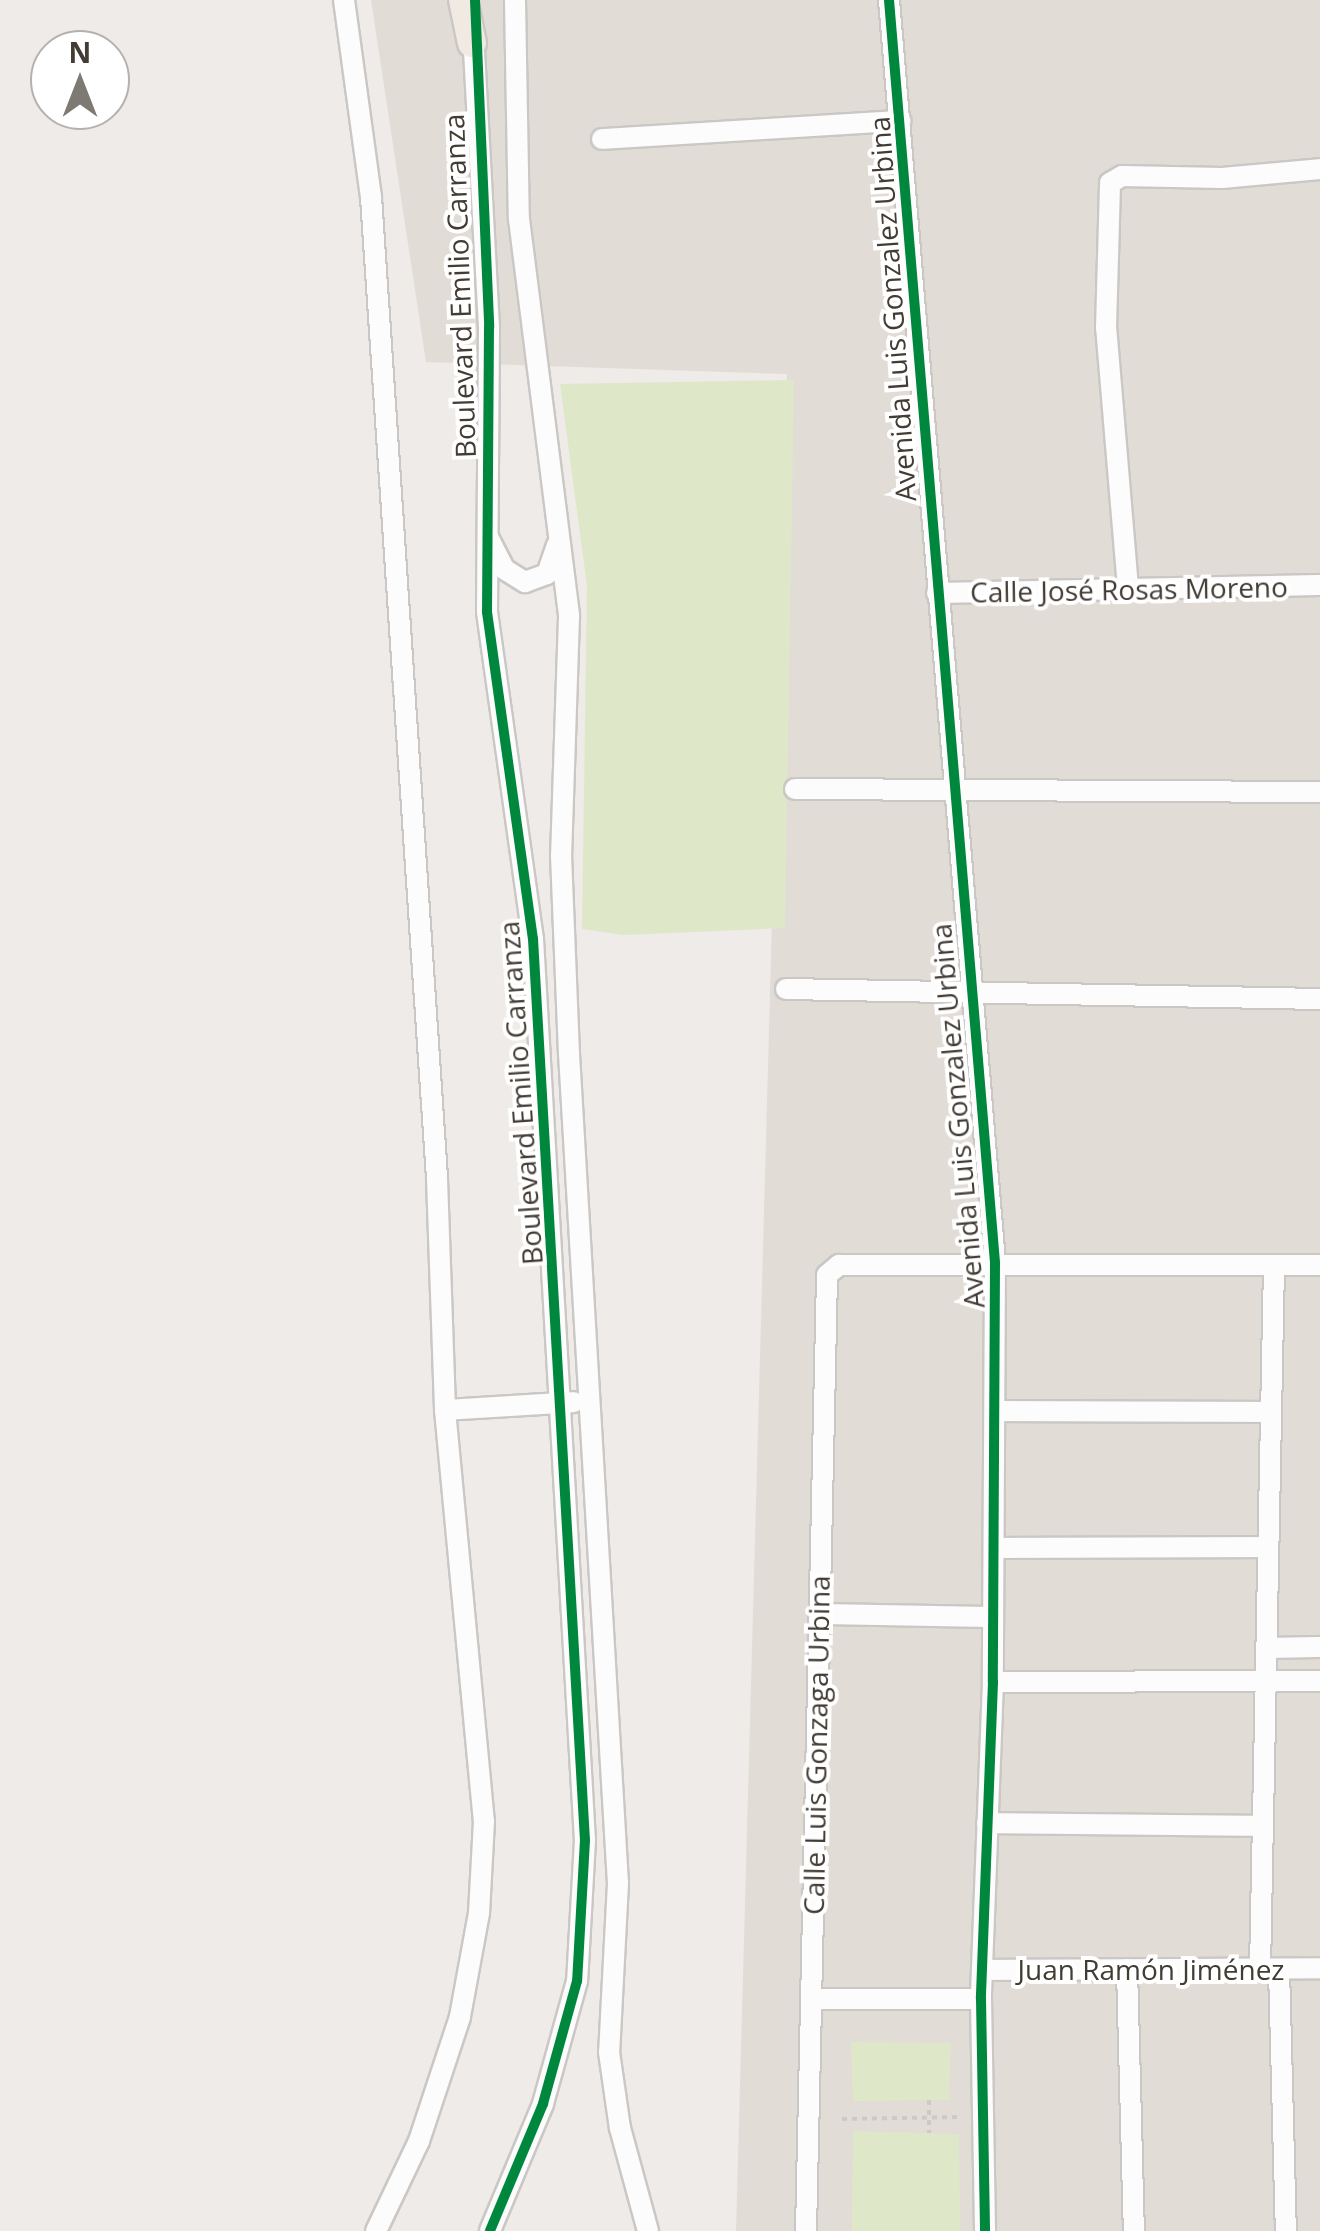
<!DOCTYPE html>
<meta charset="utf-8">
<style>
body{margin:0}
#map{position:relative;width:1320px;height:2231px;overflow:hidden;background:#eeebe8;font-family:"Open Sans",sans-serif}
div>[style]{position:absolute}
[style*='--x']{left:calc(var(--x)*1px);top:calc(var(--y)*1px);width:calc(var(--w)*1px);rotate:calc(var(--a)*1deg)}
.residential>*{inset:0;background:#e2dcd6}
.green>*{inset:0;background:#dfe7c9}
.path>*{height:4px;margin-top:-2px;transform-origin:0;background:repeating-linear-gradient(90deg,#cccac7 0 5px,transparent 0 10px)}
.roads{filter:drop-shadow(2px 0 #cac7c4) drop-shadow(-2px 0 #cac7c4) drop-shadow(0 2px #cac7c4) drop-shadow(0 -2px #cac7c4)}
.minor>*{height:20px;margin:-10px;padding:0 10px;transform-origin:10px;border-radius:10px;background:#fcfcfc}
.major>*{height:28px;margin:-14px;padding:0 14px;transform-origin:14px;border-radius:14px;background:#f0eae3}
.cycleway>*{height:10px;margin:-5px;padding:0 5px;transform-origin:5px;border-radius:5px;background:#00873e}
span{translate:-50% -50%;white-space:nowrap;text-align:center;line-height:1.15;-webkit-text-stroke:8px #fff;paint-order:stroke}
.street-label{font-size:28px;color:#433c35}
.north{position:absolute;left:30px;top:30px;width:100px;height:100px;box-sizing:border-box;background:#fff;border:2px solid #b4b1ae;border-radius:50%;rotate:0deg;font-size:28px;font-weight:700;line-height:40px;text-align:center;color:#433c35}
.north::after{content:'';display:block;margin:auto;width:35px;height:45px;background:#7f7974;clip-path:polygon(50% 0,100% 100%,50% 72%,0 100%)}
</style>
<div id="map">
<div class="residential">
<div style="clip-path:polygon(371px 0,1320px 0,1320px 2231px,736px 2231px,787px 374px,426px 362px)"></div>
</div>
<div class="green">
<div style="clip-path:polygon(794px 380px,785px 928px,623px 935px,582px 929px,587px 586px,560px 384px)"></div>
<div style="clip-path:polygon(851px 2042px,951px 2043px,949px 2100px,853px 2101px)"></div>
<div style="clip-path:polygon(853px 2131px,959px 2134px,960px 2231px,852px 2231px)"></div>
</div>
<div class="path">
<div style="--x:929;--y:2100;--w:33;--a:90"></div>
<div style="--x:842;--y:2119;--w:120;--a:-1"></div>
</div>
<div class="roads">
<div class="minor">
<div style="--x:344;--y:0;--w:199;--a:82.2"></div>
<div style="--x:371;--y:197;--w:984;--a:86.15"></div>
<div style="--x:437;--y:1179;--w:231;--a:88"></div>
<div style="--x:445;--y:1410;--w:413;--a:84.6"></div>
<div style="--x:484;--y:1821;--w:92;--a:93.1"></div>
<div style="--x:479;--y:1913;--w:106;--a:100.4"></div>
<div style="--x:460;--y:2017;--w:131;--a:108.3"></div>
<div style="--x:419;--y:2141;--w:100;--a:115.5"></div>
<div style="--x:515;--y:0;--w:219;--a:89"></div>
<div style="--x:519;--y:219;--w:401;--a:82.8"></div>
<div style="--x:569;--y:617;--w:238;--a:91.9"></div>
<div style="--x:561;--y:855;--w:199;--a:87.7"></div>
<div style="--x:569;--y:1054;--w:830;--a:86.62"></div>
<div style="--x:618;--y:1883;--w:169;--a:93"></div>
<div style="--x:609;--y:2052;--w:77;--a:81.8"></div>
<div style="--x:620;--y:2128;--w:107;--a:74.8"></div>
<div style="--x:889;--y:0;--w:1267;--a:85.2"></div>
<div style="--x:995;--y:1263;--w:419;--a:90.3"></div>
<div style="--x:993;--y:1682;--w:317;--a:92.2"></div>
<div style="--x:981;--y:1999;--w:232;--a:89"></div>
<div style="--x:473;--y:32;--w:295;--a:86.9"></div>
<div style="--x:489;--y:327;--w:285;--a:90.4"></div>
<div style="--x:487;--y:612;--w:330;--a:82"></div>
<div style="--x:533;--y:939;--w:902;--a:86.7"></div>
<div style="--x:585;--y:1840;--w:141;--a:93.2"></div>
<div style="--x:577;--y:1981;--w:128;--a:105.5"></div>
<div style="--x:543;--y:2104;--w:138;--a:112.7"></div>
<div style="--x:602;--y:139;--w:299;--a:-3.5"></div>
<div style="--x:488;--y:537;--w:36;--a:63"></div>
<div style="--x:504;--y:569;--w:25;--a:32"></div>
<div style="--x:525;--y:582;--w:23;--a:-20"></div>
<div style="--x:547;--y:574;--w:31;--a:-71"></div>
<div style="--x:1128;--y:588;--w:261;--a:-94.8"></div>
<div style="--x:1106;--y:328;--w:145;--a:-88.4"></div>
<div style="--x:1110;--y:183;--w:14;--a:-30"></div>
<div style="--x:1122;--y:176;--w:100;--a:1.1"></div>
<div style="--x:1222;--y:178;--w:98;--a:-5.2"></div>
<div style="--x:937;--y:593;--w:383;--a:-1.2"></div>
<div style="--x:795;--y:789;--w:525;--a:0.33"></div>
<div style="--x:786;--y:989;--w:534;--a:1.07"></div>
<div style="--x:445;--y:1410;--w:129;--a:-3.5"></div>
<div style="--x:997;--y:1411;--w:274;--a:0.2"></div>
<div style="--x:994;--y:1548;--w:274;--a:-0.2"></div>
<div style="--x:819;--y:1614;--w:174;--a:1"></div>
<div style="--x:1266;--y:1648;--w:54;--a:-1.1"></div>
<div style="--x:993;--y:1682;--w:327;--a:-0.2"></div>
<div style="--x:987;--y:1823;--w:275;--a:0.6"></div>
<div style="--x:1127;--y:1969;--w:262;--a:88.5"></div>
<div style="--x:1260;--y:1969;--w:704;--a:-88.86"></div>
<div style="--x:1279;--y:1969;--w:262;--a:88.5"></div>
<div style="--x:982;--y:1970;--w:338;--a:-0.3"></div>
<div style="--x:811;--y:1999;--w:170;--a:0"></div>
<div style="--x:806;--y:2231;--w:956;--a:-88.74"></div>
<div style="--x:827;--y:1275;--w:16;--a:-40"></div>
<div style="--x:839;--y:1265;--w:481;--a:0"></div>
</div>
<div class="major">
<div style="--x:463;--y:0;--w:44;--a:78.2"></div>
</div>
</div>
<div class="cycleway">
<div style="--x:475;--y:0;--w:327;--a:87.5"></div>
<div style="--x:489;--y:327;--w:285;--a:90.4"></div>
<div style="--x:487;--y:612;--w:330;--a:82"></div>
<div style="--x:533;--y:939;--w:902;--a:86.7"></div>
<div style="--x:585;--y:1840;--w:141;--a:93.2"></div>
<div style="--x:577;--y:1981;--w:128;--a:105.5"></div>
<div style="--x:543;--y:2104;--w:138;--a:112.7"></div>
<div style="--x:889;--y:0;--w:1267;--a:85.2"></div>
<div style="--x:995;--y:1263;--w:419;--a:90.3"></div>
<div style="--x:993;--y:1682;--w:317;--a:92.2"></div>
<div style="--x:981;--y:1999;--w:232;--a:89"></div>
</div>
<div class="street-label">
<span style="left:459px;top:286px;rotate:-92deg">Boulevard Emilio Carranza</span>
<span style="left:892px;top:309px;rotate:-94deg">Avenida Luis Gonzalez Urbina</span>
<span style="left:1129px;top:589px;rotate:-1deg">Calle José Rosas Moreno</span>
<span style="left:520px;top:1093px;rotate:-94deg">Boulevard Emilio Carranza</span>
<span style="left:957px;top:1116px;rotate:-95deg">Avenida Luis Gonzalez Urbina</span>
<span style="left:816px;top:1745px;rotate:-89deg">Calle Luis Gonzaga Urbina</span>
<span style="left:1151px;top:1969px">Juan Ramón Jiménez</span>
</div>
<div class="north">N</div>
</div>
